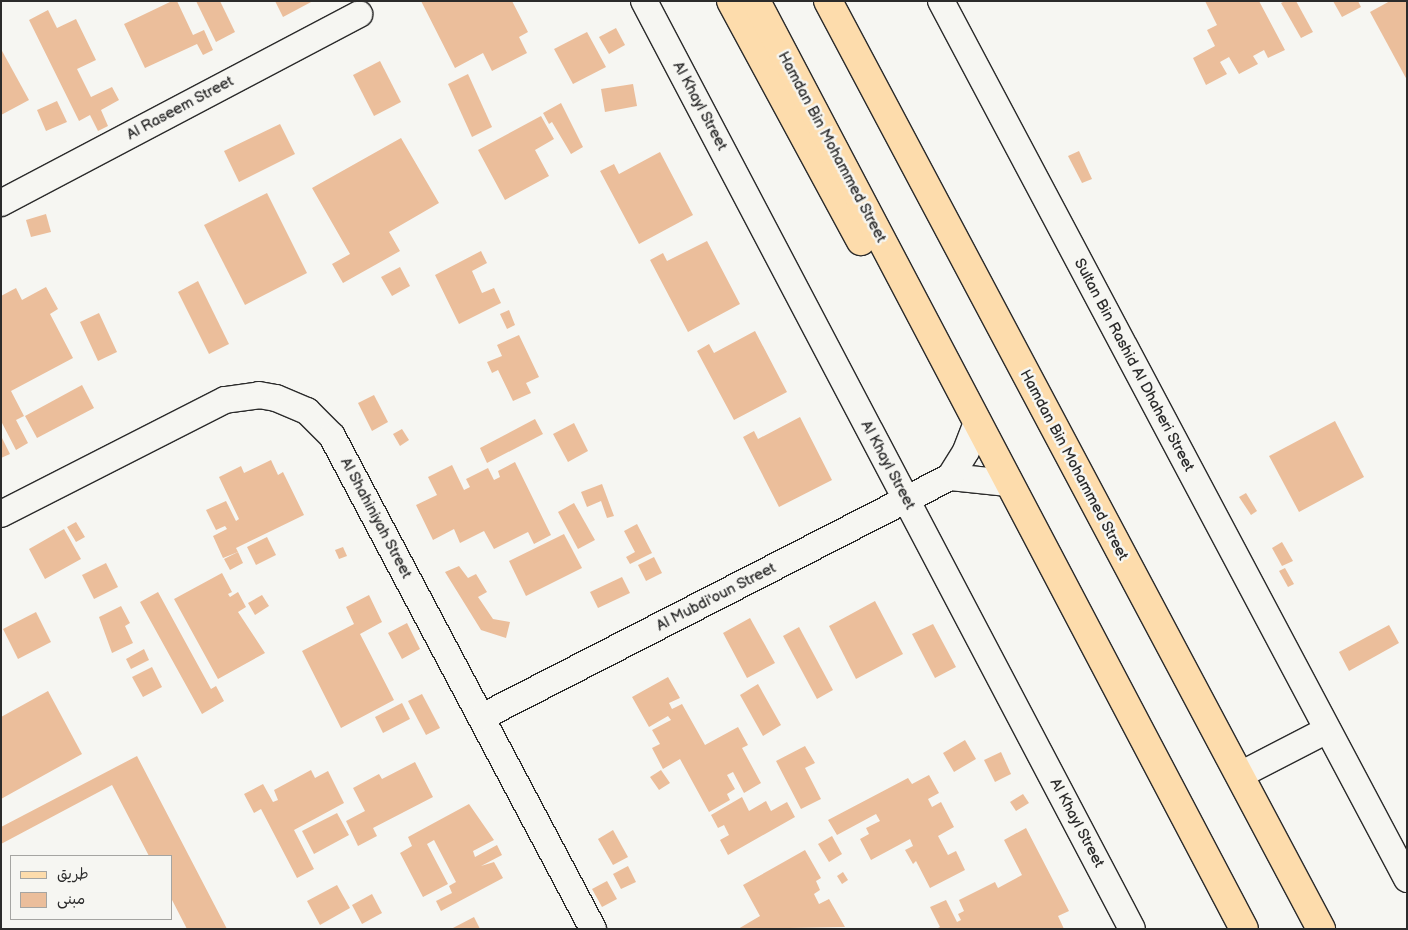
<!DOCTYPE html>
<meta charset="utf-8">
<style>
body{margin:0}
#map{position:relative;width:1408px;height:930px;overflow:hidden;background:#f6f6f2;font-family:"Balsamiq Sans","Playpen Sans Arabic",sans-serif}
div>[style]{position:absolute}
[style*='--x']{left:calc(var(--x)*1px);top:calc(var(--y)*1px);width:calc(var(--w)*1px);rotate:calc(var(--a)*1deg)}
.building>*{inset:0;background:#ebbe9b}
.roads{filter:drop-shadow(1px 0 #2b2b2b) drop-shadow(-1px 0 #2b2b2b) drop-shadow(0 1px #2b2b2b) drop-shadow(0 -1px #2b2b2b)}
.minor>*{height:26px;margin:-13px;padding:0 13px;transform-origin:13px;border-radius:13px;background:#f6f6f2}
.primary>*{height:28px;margin:-14px;padding:0 14px;transform-origin:14px;border-radius:14px;background:#fddcac}
span{translate:-50% -50%;white-space:nowrap;text-align:center;line-height:1.15;-webkit-text-stroke:5px #f6f6f2;paint-order:stroke}
.street-label{font-size:15px;color:#2b2b2b}
.frame{position:absolute;inset:0;border:2px solid #2b2b2b;pointer-events:none}
.legend{position:absolute;left:10px;top:855px;width:162px;height:65px;box-sizing:border-box;background:#f6f6f2;border:1px solid #a5a5a2;margin:0;padding:6px 9px;list-style:none;font-size:15px;color:#2b2b2b}
.legend li{display:flex;align-items:center;gap:10px;height:25px}
.legend b{width:25px;border:1px solid #a5a5a2}
</style>
<div id="map">
<div class="building">
<div style="clip-path:polygon(172px 1px,177px 1px,193px 35px,204px 30px,213px 50px,203px 55px,197px 44px,145px 68px,124px 24px)"></div>
<div style="clip-path:polygon(196px 1px,220px 1px,235px 32px,216px 42px)"></div>
<div style="clip-path:polygon(275px 1px,313px 1px,283px 17px)"></div>
<div style="clip-path:polygon(421px 1px,512px 1px,528px 32px,519px 37px,527px 53px,492px 71px,483px 53px,455px 68px)"></div>
<div style="clip-path:polygon(1205px 1px,1259px 1px,1285px 50px,1268px 58px,1264px 50px,1253px 56px,1258px 64px,1239px 74px,1229px 57px,1220px 62px,1227px 74px,1206px 85px,1193px 58px,1215px 46px,1207px 30px,1217px 25px)"></div>
<div style="clip-path:polygon(1285px 1px,1296px 1px,1313px 32px,1301px 38px,1281px 3px)"></div>
<div style="clip-path:polygon(1333px 1px,1358px 1px,1361px 7px,1342px 17px)"></div>
<div style="clip-path:polygon(1390px 1px,1407px 1px,1407px 80px,1370px 12px)"></div>
<div style="clip-path:polygon(48px 10px,57px 28px,76px 19px,96px 60px,77px 69px,91px 97px,112px 87px,119px 100px,101px 110px,108px 126px,98px 131px,90px 115px,79px 121px,29px 20px)"></div>
<div style="clip-path:polygon(616px 28px,625px 45px,609px 54px,599px 37px)"></div>
<div style="clip-path:polygon(587px 32px,606px 67px,573px 84px,554px 49px)"></div>
<div style="clip-path:polygon(1px 49px,29px 100px,1px 115px)"></div>
<div style="clip-path:polygon(380px 61px,401px 102px,374px 116px,353px 75px)"></div>
<div style="clip-path:polygon(468px 74px,492px 127px,472px 137px,448px 84px)"></div>
<div style="clip-path:polygon(633px 84px,637px 106px,605px 112px,601px 89px)"></div>
<div style="clip-path:polygon(57px 101px,67px 122px,46px 131px,37px 110px)"></div>
<div style="clip-path:polygon(561px 103px,583px 147px,571px 154px,552px 122px,549px 124px,543px 113px)"></div>
<div style="clip-path:polygon(541px 116px,554px 139px,535px 150px,549px 176px,505px 200px,478px 150px)"></div>
<div style="clip-path:polygon(280px 124px,295px 154px,239px 182px,224px 151px)"></div>
<div style="clip-path:polygon(401px 138px,439px 203px,389px 232px,400px 251px,343px 283px,332px 264px,350px 254px,312px 188px)"></div>
<div style="clip-path:polygon(1079px 151px,1092px 179px,1082px 183px,1068px 156px)"></div>
<div style="clip-path:polygon(660px 152px,693px 215px,639px 244px,600px 171px,614px 164px,619px 174px)"></div>
<div style="clip-path:polygon(267px 193px,307px 273px,245px 305px,204px 225px)"></div>
<div style="clip-path:polygon(46px 214px,51px 232px,31px 237px,26px 220px)"></div>
<div style="clip-path:polygon(707px 241px,740px 304px,688px 332px,650px 260px,663px 253px,667px 261px)"></div>
<div style="clip-path:polygon(481px 251px,487px 263px,472px 271px,482px 293px,494px 288px,501px 303px,459px 324px,435px 275px)"></div>
<div style="clip-path:polygon(400px 267px,410px 286px,392px 296px,381px 277px)"></div>
<div style="clip-path:polygon(198px 281px,229px 344px,209px 354px,178px 292px)"></div>
<div style="clip-path:polygon(46px 287px,58px 309px,50px 314px,73px 358px,11px 391px,24px 416px,16px 420px,28px 443px,16px 450px,1px 421px,1px 296px,16px 288px,22px 300px)"></div>
<div style="clip-path:polygon(509px 310px,515px 325px,507px 329px,500px 314px)"></div>
<div style="clip-path:polygon(99px 313px,117px 352px,98px 361px,80px 322px)"></div>
<div style="clip-path:polygon(755px 331px,787px 392px,734px 420px,697px 351px,709px 344px,714px 353px)"></div>
<div style="clip-path:polygon(519px 335px,539px 377px,526px 383px,531px 393px,513px 401px,498px 370px,492px 373px,487px 362px,502px 356px,497px 345px)"></div>
<div style="clip-path:polygon(82px 385px,94px 408px,37px 438px,25px 416px)"></div>
<div style="clip-path:polygon(374px 395px,388px 422px,372px 431px,358px 403px)"></div>
<div style="clip-path:polygon(800px 417px,832px 480px,779px 507px,743px 437px,754px 431px,758px 439px)"></div>
<div style="clip-path:polygon(535px 419px,543px 434px,487px 463px,480px 448px)"></div>
<div style="clip-path:polygon(1335px 421px,1364px 477px,1299px 512px,1269px 456px)"></div>
<div style="clip-path:polygon(574px 423px,588px 451px,568px 462px,553px 434px)"></div>
<div style="clip-path:polygon(402px 429px,409px 440px,400px 446px,393px 434px)"></div>
<div style="clip-path:polygon(1px 436px,10px 454px,1px 458px)"></div>
<div style="clip-path:polygon(271px 460px,278px 475px,283px 472px,304px 515px,236px 548px,238px 552px,223px 558px,213px 536px,227px 529px,225px 526px,216px 530px,206px 510px,226px 501px,236px 521px,239px 519px,219px 477px,241px 466px,244px 473px)"></div>
<div style="clip-path:polygon(515px 462px,551px 535px,534px 544px,528px 532px,494px 549px,484px 531px,460px 543px,454px 529px,433px 540px,416px 505px,437px 495px,428px 477px,452px 465px,464px 490px,470px 487px,466px 479px,488px 468px,494px 480px,500px 477px,498px 471px)"></div>
<div style="clip-path:polygon(602px 484px,614px 516px,607px 518px,601px 501px,587px 507px,581px 492px)"></div>
<div style="clip-path:polygon(1246px 493px,1257px 511px,1251px 515px,1239px 497px)"></div>
<div style="clip-path:polygon(574px 503px,595px 540px,578px 549px,558px 512px)"></div>
<div style="clip-path:polygon(76px 522px,85px 537px,76px 542px,67px 527px)"></div>
<div style="clip-path:polygon(637px 524px,652px 553px,630px 564px,626px 557px,635px 552px,624px 531px)"></div>
<div style="clip-path:polygon(64px 529px,81px 559px,45px 579px,29px 549px)"></div>
<div style="clip-path:polygon(564px 534px,582px 568px,526px 596px,509px 561px)"></div>
<div style="clip-path:polygon(267px 537px,276px 555px,256px 565px,247px 547px)"></div>
<div style="clip-path:polygon(1282px 542px,1293px 561px,1282px 566px,1272px 548px)"></div>
<div style="clip-path:polygon(343px 547px,347px 556px,339px 559px,335px 550px)"></div>
<div style="clip-path:polygon(238px 552px,243px 563px,230px 570px,224px 559px)"></div>
<div style="clip-path:polygon(654px 557px,662px 573px,646px 581px,638px 565px)"></div>
<div style="clip-path:polygon(106px 563px,118px 587px,94px 599px,82px 575px)"></div>
<div style="clip-path:polygon(459px 566px,468px 578px,476px 574px,487px 592px,478px 597px,493px 619px,510px 622px,506px 638px,481px 630px,445px 572px)"></div>
<div style="clip-path:polygon(1285px 568px,1294px 584px,1288px 587px,1279px 571px)"></div>
<div style="clip-path:polygon(222px 573px,232px 592px,228px 594px,230px 597px,238px 592px,246px 607px,238px 612px,265px 653px,218px 679px,174px 599px)"></div>
<div style="clip-path:polygon(622px 577px,630px 593px,598px 608px,590px 592px)"></div>
<div style="clip-path:polygon(158px 592px,211px 689px,216px 686px,224px 701px,202px 714px,140px 602px)"></div>
<div style="clip-path:polygon(262px 595px,269px 606px,255px 615px,248px 603px)"></div>
<div style="clip-path:polygon(369px 595px,382px 622px,360px 634px,394px 700px,341px 728px,302px 651px,354px 624px,346px 607px)"></div>
<div style="clip-path:polygon(875px 601px,903px 654px,856px 679px,829px 626px)"></div>
<div style="clip-path:polygon(121px 606px,130px 623px,125px 626px,133px 643px,112px 653px,99px 617px)"></div>
<div style="clip-path:polygon(36px 612px,51px 642px,18px 659px,3px 629px)"></div>
<div style="clip-path:polygon(750px 618px,775px 663px,747px 678px,723px 633px)"></div>
<div style="clip-path:polygon(407px 623px,420px 649px,402px 659px,388px 633px)"></div>
<div style="clip-path:polygon(933px 624px,956px 667px,935px 678px,912px 634px)"></div>
<div style="clip-path:polygon(1389px 625px,1399px 643px,1349px 671px,1339px 652px)"></div>
<div style="clip-path:polygon(799px 627px,833px 690px,817px 699px,783px 636px)"></div>
<div style="clip-path:polygon(144px 649px,149px 660px,131px 669px,126px 659px)"></div>
<div style="clip-path:polygon(152px 667px,162px 687px,143px 697px,132px 677px)"></div>
<div style="clip-path:polygon(668px 677px,680px 698px,669px 703px,672px 709px,682px 704px,705px 745px,738px 727px,748px 745px,742px 748px,761px 783px,744px 793px,733px 772px,727px 775px,735px 789px,727px 794px,730px 800px,709px 812px,680px 759px,663px 769px,652px 748px,660px 744px,652px 730px,671px 720px,668px 716px,649px 727px,632px 697px)"></div>
<div style="clip-path:polygon(758px 684px,781px 725px,763px 736px,740px 695px)"></div>
<div style="clip-path:polygon(48px 691px,82px 754px,1px 799px,1px 717px)"></div>
<div style="clip-path:polygon(422px 694px,440px 728px,426px 735px,408px 701px)"></div>
<div style="clip-path:polygon(402px 703px,410px 719px,383px 733px,375px 717px)"></div>
<div style="clip-path:polygon(965px 740px,976px 759px,954px 772px,943px 753px)"></div>
<div style="clip-path:polygon(805px 746px,815px 763px,805px 768px,821px 799px,801px 809px,776px 761px)"></div>
<div style="clip-path:polygon(1001px 752px,1011px 774px,995px 782px,984px 760px)"></div>
<div style="clip-path:polygon(137px 756px,227px 929px,187px 929px,171px 898px,171px 856px,149px 856px,112px 785px,1px 844px,1px 827px)"></div>
<div style="clip-path:polygon(415px 762px,433px 797px,373px 828px,377px 836px,358px 846px,346px 821px,365px 811px,353px 788px,379px 774px,382px 779px)"></div>
<div style="clip-path:polygon(311px 770px,315px 778px,328px 771px,344px 803px,294px 830px,314px 869px,297px 878px,261px 809px,254px 813px,244px 794px,263px 784px,273px 802px,278px 800px,274px 790px)"></div>
<div style="clip-path:polygon(661px 770px,670px 783px,659px 790px,650px 777px)"></div>
<div style="clip-path:polygon(929px 775px,939px 793px,928px 799px,932px 807px,941px 802px,954px 827px,938px 836px,948px 855px,956px 851px,965px 870px,930px 888px,916px 861px,913px 864px,905px 850px,913px 846px,910px 839px,871px 860px,860px 839px,869px 834px,866px 828px,880px 821px,876px 814px,837px 835px,828px 820px,908px 778px,912px 784px)"></div>
<div style="clip-path:polygon(1023px 794px,1029px 803px,1016px 811px,1010px 802px)"></div>
<div style="clip-path:polygon(742px 797px,749px 811px,766px 801px,771px 811px,787px 802px,795px 817px,728px 855px,720px 840px,729px 835px,724px 825px,718px 828px,711px 815px)"></div>
<div style="clip-path:polygon(469px 804px,494px 840px,473px 851px,475px 857px,497px 845px,502px 855px,481px 866px,494px 862px,503px 878px,441px 911px,436px 901px,452px 893px,449px 886px,456px 882px,434px 840px,427px 844px,448px 884px,423px 897px,400px 853px,412px 846px,408px 837px)"></div>
<div style="clip-path:polygon(337px 813px,349px 835px,314px 854px,302px 831px)"></div>
<div style="clip-path:polygon(1026px 828px,1069px 911px,1058px 916px,1064px 929px,936px 929px,940px 927px,930px 907px,946px 900px,957px 922px,961px 920px,958px 914px,964px 911px,959px 900px,995px 882px,998px 888px,1022px 875px,1004px 840px)"></div>
<div style="clip-path:polygon(613px 830px,628px 857px,613px 865px,598px 839px)"></div>
<div style="clip-path:polygon(832px 836px,842px 854px,829px 862px,818px 844px)"></div>
<div style="clip-path:polygon(805px 850px,821px 878px,816px 881px,820px 890px,814px 894px,819px 904px,829px 899px,845px 927px,738px 929px,760px 916px,743px 885px)"></div>
<div style="clip-path:polygon(628px 866px,636px 882px,621px 889px,613px 874px)"></div>
<div style="clip-path:polygon(843px 872px,848px 880px,842px 884px,837px 876px)"></div>
<div style="clip-path:polygon(607px 881px,617px 899px,602px 907px,592px 889px)"></div>
<div style="clip-path:polygon(337px 885px,350px 908px,320px 925px,307px 901px)"></div>
<div style="clip-path:polygon(372px 894px,382px 913px,362px 924px,352px 905px)"></div>
<div style="clip-path:polygon(474px 917px,480px 929px,451px 929px)"></div>
</div>
<div class="roads">
<div class="minor">
<div style="--x:644;--y:1;--w:1048;--a:62.26"></div>
<div style="--x:941;--y:1;--w:994;--a:62.04"></div>
<div style="--x:1;--y:203;--w:405;--a:-27.8"></div>
<div style="--x:950;--y:477;--w:58;--a:5.9"></div>
<div style="--x:1;--y:514;--w:251;--a:-27"></div>
<div style="--x:225;--y:400;--w:34;--a:-8"></div>
<div style="--x:259;--y:395;--w:17;--a:10"></div>
<div style="--x:276;--y:398;--w:34;--a:23"></div>
<div style="--x:307;--y:411;--w:35;--a:45"></div>
<div style="--x:332;--y:436;--w:558;--a:62.1"></div>
<div style="--x:482;--y:717;--w:526;--a:-27.15"></div>
<div style="--x:950;--y:477;--w:31;--a:-58"></div>
<div style="--x:966;--y:451;--w:31;--a:-69"></div>
<div style="--x:1240;--y:775;--w:98;--a:-27.3"></div>
</div>
<div class="primary">
<div style="--x:731;--y:1;--w:273;--a:61.6"></div>
<div style="--x:756;--y:1;--w:1048;--a:62.26"></div>
<div style="--x:828;--y:1;--w:1051;--a:62.02"></div>
</div>
</div>
<div class="street-label">
<span style="left:700px;top:106px;rotate:62deg">Al Khayl Street</span>
<span style="left:180px;top:108px;rotate:-28deg">Al Raseem Street</span>
<span style="left:832px;top:147px;rotate:62deg">Hamdan Bin Mohammed Street</span>
<span style="left:1134px;top:365px;rotate:62deg">Sultan Bin Rashid Al Dhaheri Street</span>
<span style="left:888px;top:465px;rotate:62deg">Al Khayl Street</span>
<span style="left:1074px;top:465px;rotate:62deg">Hamdan Bin Mohammed Street</span>
<span style="left:376px;top:518px;rotate:62deg">Al Shahiniyah Street</span>
<span style="left:716px;top:597px;rotate:-27deg">Al Mubdi'oun Street</span>
<span style="left:1077px;top:823px;rotate:62deg">Al Khayl Street</span>
</div>
<div class="frame"></div>
<ul class="legend">
<li><b style="height:6px;background:#fddcac"></b>طريق</li>
<li><b style="height:14px;background:#ebbe9b"></b>مبنى</li>
</ul>
</div>
